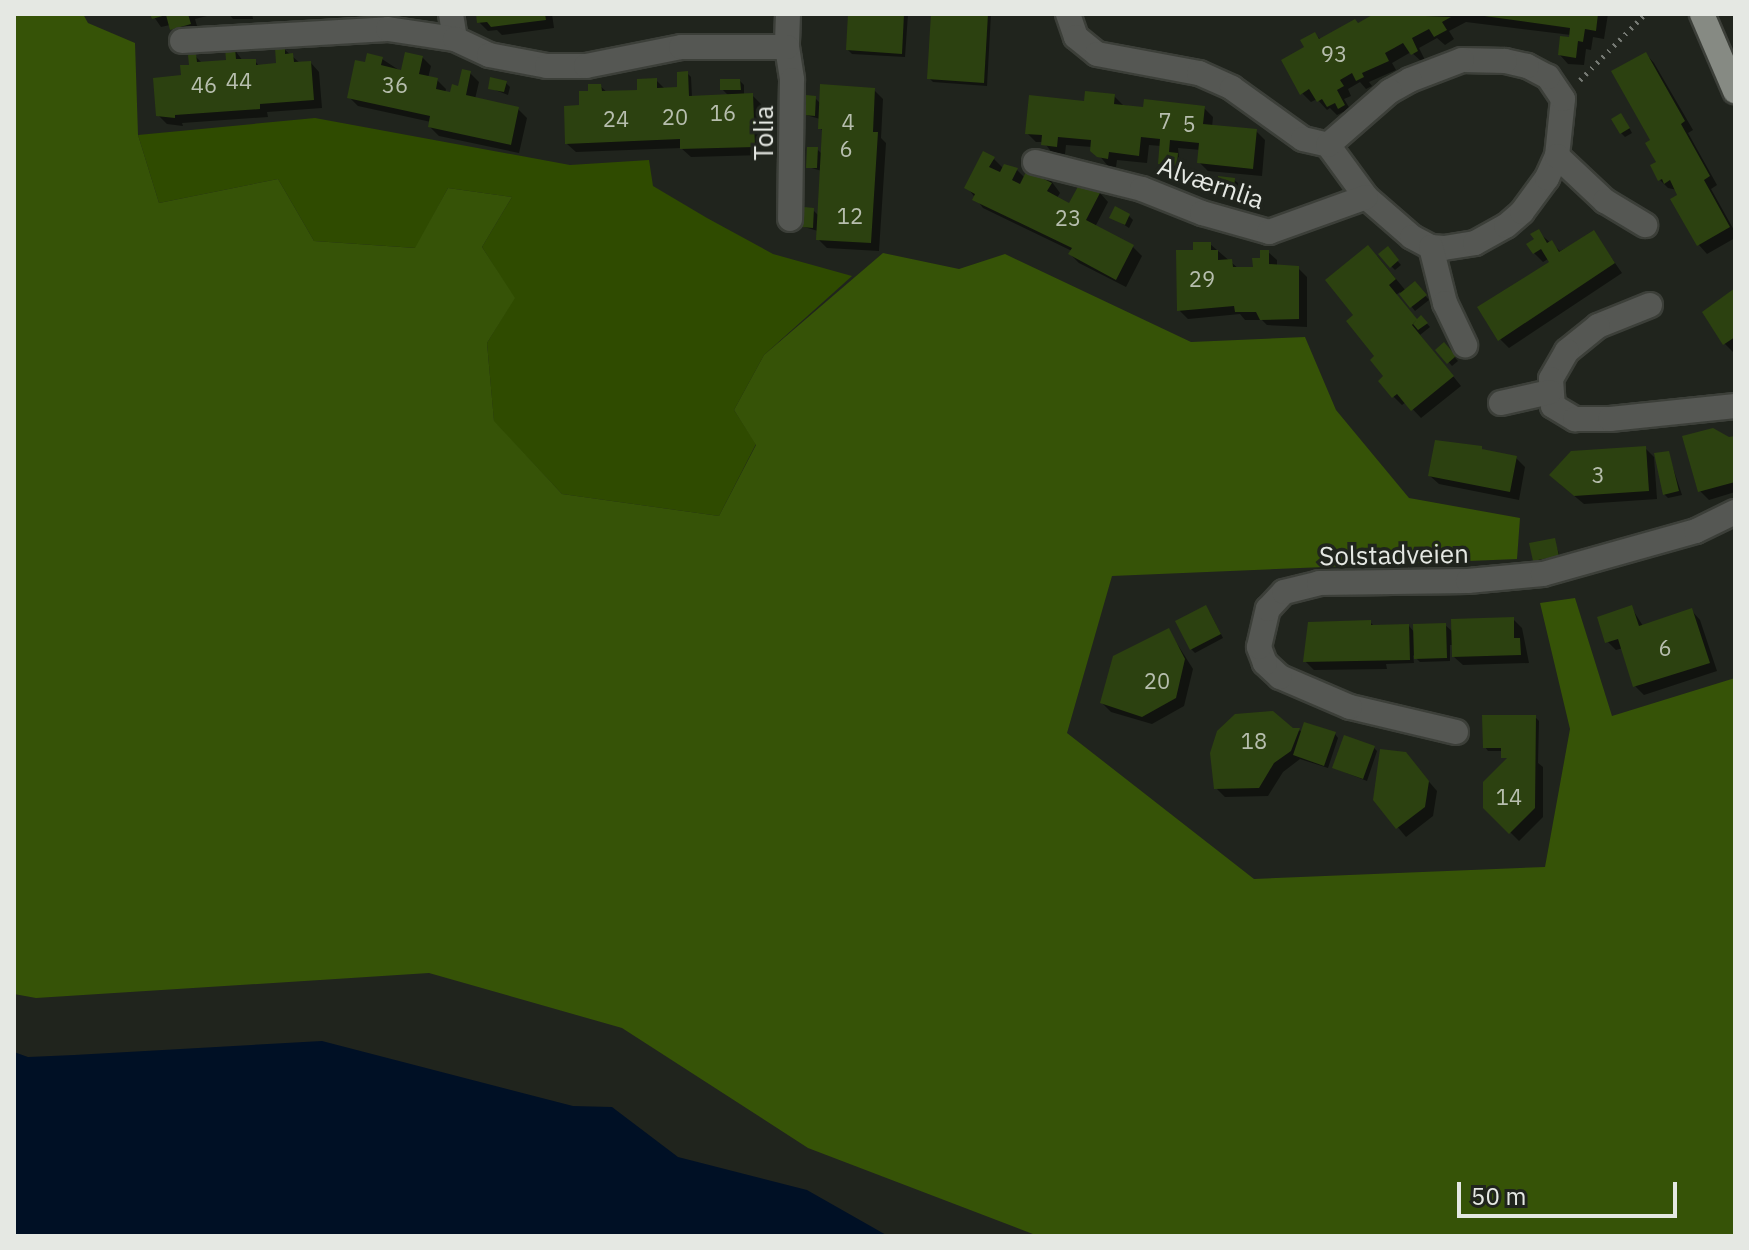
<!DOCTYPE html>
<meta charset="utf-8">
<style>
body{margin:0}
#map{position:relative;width:1749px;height:1250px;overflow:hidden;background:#20241d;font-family:"IBM Plex Sans",sans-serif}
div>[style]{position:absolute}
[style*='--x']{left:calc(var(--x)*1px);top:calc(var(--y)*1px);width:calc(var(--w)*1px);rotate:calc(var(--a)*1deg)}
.green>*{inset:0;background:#2f4b00}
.forest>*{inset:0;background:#365307}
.water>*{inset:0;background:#001025}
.shadow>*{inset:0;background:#0007}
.building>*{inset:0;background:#2c4110}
.path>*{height:5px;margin-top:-2.5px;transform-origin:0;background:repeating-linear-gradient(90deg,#757973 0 2px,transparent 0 8px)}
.roads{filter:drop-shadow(2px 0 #3c3f39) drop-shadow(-2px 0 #3c3f39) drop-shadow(0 2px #3c3f39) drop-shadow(0 -2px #3c3f39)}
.minor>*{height:24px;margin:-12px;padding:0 12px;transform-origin:12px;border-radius:12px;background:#555753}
.major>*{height:24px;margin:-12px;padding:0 12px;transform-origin:12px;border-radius:12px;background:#868a83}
span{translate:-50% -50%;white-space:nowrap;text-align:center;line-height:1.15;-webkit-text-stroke:7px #20241d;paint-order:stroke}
.number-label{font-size:22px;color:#b7beae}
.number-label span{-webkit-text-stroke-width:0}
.street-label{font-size:26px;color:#e5e8e3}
.frame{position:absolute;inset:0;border:16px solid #e5e8e3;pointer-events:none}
.scale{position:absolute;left:1457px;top:1182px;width:220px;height:36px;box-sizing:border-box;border:4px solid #e5e8e3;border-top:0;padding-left:10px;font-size:24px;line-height:28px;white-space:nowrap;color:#e5e8e3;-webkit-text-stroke:6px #20241d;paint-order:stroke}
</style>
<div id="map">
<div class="green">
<div style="clip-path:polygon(315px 118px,570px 165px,649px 160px,653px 186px,707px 218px,773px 254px,852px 276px,764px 355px,734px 410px,756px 444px,719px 516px,562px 494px,494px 422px,487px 343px,514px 298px,482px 247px,512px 197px,448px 188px,416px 248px,314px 241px,278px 179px,159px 203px,138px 135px)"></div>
</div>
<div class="forest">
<div style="clip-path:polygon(14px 14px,83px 14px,88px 23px,135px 43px,138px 135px,159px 203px,278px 179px,314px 241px,415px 248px,448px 188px,512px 197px,482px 247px,515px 298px,487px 343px,494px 421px,562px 494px,719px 516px,756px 445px,734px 410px,764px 355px,883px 253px,959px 269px,1005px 254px,1191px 342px,1305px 337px,1336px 410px,1409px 498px,1520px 518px,1517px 559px,1112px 576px,1067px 733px,1254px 879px,1545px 867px,1570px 729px,1540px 603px,1575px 598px,1612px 716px,1735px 678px,1735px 1236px,1038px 1236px,808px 1148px,622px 1028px,429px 973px,36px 998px,14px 994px)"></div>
</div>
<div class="water">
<div style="clip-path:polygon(322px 1041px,573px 1106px,612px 1107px,678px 1157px,807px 1190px,888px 1236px,14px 1236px,14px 1052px,28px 1057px,74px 1055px)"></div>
</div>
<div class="shadow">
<div style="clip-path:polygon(152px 14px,215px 14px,195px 19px,199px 33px,180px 38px,170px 25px,161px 27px)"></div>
<div style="clip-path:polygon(252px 14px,253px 19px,233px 19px,229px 14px)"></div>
<div style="clip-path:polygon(478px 14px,552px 14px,554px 28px,502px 35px,497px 30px,488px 31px,479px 22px)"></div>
<div style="clip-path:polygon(850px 14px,908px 14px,905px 57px,852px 54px,848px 50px)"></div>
<div style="clip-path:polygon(933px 14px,991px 14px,987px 86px,933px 82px,929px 78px)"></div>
<div style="clip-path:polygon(1378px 14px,1608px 14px,1604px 39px,1593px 37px,1591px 50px,1586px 49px,1584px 65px,1568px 64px,1560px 55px,1571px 35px,1466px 22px,1449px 31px,1454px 39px,1445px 45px,1437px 38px,1419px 48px,1425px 60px,1422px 62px,1411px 52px,1392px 63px,1396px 70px,1369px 82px,1372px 86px,1366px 89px,1360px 82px,1348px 89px,1351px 96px,1344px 99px,1353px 114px,1348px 117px,1343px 112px,1337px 115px,1330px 108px,1327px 110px,1317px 99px,1311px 102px,1302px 93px,1306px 48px,1315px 34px,1321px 40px)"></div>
<div style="clip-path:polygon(234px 49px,243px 61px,255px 61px,260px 67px,279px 65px,284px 49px,301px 64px,311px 63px,319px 72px,322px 108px,267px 112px,268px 117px,182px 123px,183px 126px,167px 124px,158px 115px,195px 56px,203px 64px,228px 62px)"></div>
<div style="clip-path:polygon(1646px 54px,1654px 63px,1693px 130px,1688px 133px,1717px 185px,1711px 189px,1735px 232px,1735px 238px,1707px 254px,1699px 245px,1677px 190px,1668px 188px,1660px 180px)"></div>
<div style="clip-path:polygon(422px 57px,431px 66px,428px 78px,437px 80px,446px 89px,445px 93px,452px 94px,470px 73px,479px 82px,475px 99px,518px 109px,527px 118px,519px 153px,439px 136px,430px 127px,431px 122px,358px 106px,349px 97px,366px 64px,382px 59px,402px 72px)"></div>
<div style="clip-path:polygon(687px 73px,691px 77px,692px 97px,729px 96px,722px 89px,740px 81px,744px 85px,744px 96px,752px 95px,761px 104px,763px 155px,691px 157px,681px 148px,576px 152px,567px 144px,581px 107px,590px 92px,600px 86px,608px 93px,640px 92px,656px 80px,666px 90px,677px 89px)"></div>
<div style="clip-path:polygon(506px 83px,510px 87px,508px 95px,490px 88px)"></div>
<div style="clip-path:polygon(874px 90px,883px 99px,881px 138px,886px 143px,879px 251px,827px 248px,818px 239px,818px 231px,804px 227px,813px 210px,819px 216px,822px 171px,808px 167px,817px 149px,823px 155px,824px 132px,820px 128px,820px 119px,806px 115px,815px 98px,821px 104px)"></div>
<div style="clip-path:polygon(1114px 96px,1123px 105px,1145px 109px,1204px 108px,1213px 117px,1212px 127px,1256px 131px,1265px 140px,1262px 176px,1208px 171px,1199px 162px,1201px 150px,1178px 148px,1180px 169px,1164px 167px,1160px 163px,1161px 146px,1149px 145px,1147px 163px,1117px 160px,1116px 167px,1108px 166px,1092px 147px,1066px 145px,1065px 154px,1052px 153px,1044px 142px,1036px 142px,1027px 133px,1086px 103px)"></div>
<div style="clip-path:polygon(1625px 120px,1632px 133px,1625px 137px,1621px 133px)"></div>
<div style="clip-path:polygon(994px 159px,1004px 169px,1017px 170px,1025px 178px,1046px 174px,1060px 193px,1057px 198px,1070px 205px,1100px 193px,1108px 202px,1095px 227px,1133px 247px,1142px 256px,1126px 287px,1079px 263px,1070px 254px,1072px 251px,983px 208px,967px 187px)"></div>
<div style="clip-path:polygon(1234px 180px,1238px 183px,1237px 193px,1219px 188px)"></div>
<div style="clip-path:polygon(1129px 216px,1133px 220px,1129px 228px,1112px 217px)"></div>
<div style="clip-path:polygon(1538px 232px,1560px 251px,1594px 233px,1622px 273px,1509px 348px,1500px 339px,1551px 262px,1548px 259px,1543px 262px,1534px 253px)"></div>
<div style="clip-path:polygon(1210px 244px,1239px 269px,1255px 269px,1268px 252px,1277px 260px,1277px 267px,1298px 268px,1307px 277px,1307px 327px,1267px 325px,1262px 320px,1245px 320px,1240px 314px,1188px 319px,1179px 310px,1195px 252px)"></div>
<div style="clip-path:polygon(1387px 249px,1401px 265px,1395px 270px,1391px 266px)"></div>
<div style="clip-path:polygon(1377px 256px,1406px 291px,1415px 284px,1429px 300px,1415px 311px,1400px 292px,1396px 295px,1418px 322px,1422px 318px,1430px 327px,1420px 335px,1461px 386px,1421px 418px,1406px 402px,1402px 405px,1393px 396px,1356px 315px)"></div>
<div style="clip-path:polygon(1735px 292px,1735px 351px,1733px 352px,1724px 343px)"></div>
<div style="clip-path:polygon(1444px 345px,1458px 361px,1452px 366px,1438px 350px)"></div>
<div style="clip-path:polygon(1735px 438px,1735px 492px,1709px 500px,1700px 491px,1728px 439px)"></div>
<div style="clip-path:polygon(1481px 448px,1486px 452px,1516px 458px,1525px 467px,1519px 500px,1439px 484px,1430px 476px)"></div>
<div style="clip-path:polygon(1645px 448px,1654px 457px,1657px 499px,1584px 504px,1560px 484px)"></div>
<div style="clip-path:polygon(1668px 453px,1682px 495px,1668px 498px,1664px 494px)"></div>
<div style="clip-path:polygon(1554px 540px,1561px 559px,1538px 564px,1535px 560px)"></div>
<div style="clip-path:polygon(1631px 607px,1643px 626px,1692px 611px,1700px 620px,1717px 671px,1644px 695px,1635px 686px,1623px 648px,1616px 650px,1607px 641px)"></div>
<div style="clip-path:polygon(1209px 611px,1223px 638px,1195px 653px,1191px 649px)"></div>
<div style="clip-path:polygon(1513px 619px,1522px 628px,1529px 663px,1463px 665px,1454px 657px,1454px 645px,1450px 645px,1450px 661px,1420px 662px,1413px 655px,1414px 663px,1386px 664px,1387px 669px,1314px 670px,1305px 661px,1370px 622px,1375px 627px,1409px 626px,1415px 633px,1445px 625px,1453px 632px)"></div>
<div style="clip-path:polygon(1169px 631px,1193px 669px,1184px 706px,1152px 724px,1111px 712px,1102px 703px)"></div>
<div style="clip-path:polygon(1535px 717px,1539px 721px,1538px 763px,1543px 767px,1543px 817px,1519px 841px,1485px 807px,1509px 759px,1503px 751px,1488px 751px,1485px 747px)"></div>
<div style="clip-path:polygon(1292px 730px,1335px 734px,1338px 738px,1328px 768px,1300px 759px,1283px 772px,1268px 796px,1225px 797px,1216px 788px)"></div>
<div style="clip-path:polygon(1374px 748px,1377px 751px,1367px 781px,1334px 768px)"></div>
<div style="clip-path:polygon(1405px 754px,1437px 791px,1433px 816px,1406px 837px,1375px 800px)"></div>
</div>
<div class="building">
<div style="clip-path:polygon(150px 14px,188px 14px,191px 24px,170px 30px,166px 15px,152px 19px)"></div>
<div style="clip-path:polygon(476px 14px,545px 14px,546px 20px,491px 27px,487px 22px,477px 23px)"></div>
<div style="clip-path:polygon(848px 14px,904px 14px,902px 54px,846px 50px)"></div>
<div style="clip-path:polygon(931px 14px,988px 14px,984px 83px,927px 79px)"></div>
<div style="clip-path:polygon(1374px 14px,1451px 17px,1442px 22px,1447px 30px,1434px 37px,1429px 29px,1412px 38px,1418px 51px,1411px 55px,1403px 43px,1385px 53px,1389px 61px,1362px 73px,1364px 77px,1356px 81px,1352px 73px,1340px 80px,1344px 86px,1337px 90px,1345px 105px,1338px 109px,1335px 103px,1327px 107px,1322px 99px,1317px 102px,1309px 89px,1300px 95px,1281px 60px,1304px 47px,1300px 40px,1315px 32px,1319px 39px,1355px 19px,1358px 23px)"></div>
<div style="clip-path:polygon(1470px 14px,1598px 14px,1596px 31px,1585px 29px,1583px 42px,1578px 41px,1576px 58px,1558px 55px,1560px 36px,1569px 37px,1570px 28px)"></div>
<div style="clip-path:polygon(235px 47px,236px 59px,256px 59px,256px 65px,276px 63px,275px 48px,285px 47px,285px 54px,293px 53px,294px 62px,311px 61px,314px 100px,260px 104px,260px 109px,175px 115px,175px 118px,156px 116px,153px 78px,181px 75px,180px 65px,189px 65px,188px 55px,196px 54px,197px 62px,226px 60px,225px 48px)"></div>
<div style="clip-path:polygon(405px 52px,423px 56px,419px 74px,438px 78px,436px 89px,450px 92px,452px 84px,458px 86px,462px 69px,471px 71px,466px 95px,519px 107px,511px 145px,428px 127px,430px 116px,347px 98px,355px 60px,365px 62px,367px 53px,383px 57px,381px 65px,401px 70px)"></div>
<div style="clip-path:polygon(1646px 52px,1685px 121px,1681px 124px,1710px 176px,1704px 180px,1730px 227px,1697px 246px,1670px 199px,1677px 195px,1670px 180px,1664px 184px,1662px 179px,1658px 181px,1650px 165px,1656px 162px,1645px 143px,1650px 140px,1611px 71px)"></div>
<div style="clip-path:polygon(688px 71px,689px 96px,753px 93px,755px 147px,680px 149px,680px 139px,565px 144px,564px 106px,579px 105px,579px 91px,588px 91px,588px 84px,601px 84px,602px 91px,637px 90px,637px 79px,657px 78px,657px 88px,677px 87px,677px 72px)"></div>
<div style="clip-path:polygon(490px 77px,507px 81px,504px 92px,488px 89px)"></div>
<div style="clip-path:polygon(720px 79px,740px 79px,741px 90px,720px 90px)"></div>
<div style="clip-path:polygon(820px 84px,875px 88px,873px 132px,878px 132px,871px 243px,816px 240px,822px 129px,818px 129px)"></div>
<div style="clip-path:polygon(1085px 91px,1115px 94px,1114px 104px,1143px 107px,1144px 99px,1205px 106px,1203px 124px,1257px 129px,1253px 169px,1197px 163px,1199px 143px,1170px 140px,1169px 152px,1178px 153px,1177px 166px,1158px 164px,1160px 139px,1141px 137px,1139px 156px,1109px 152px,1108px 159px,1097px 157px,1090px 151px,1091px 140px,1058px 137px,1057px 147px,1041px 145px,1042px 135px,1025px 134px,1029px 95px,1084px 101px)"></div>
<div style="clip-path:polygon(806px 95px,816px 96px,815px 116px,804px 115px)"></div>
<div style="clip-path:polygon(1621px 113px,1630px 128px,1620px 134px,1611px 119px)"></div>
<div style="clip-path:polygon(807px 147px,818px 147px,817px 168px,806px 168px)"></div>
<div style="clip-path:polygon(983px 151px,995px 157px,989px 167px,1000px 172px,1004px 164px,1018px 168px,1012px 180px,1020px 184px,1028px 168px,1048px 173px,1044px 179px,1052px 183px,1047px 191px,1069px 203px,1081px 181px,1101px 191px,1086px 220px,1134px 245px,1116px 280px,1068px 254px,1072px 248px,972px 200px,975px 194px,964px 188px)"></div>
<div style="clip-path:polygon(1218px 176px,1235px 178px,1234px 190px,1217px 189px)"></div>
<div style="clip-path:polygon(1115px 206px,1130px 214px,1125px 225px,1109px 218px)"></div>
<div style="clip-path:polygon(804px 207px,814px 208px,813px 228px,802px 227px)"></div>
<div style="clip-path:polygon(1539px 229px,1547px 243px,1552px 240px,1559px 252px,1594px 230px,1615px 263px,1498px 341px,1477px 307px,1549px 262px,1541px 249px,1533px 254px,1526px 244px,1534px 239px,1530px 234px)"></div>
<div style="clip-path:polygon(1193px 242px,1211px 242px,1211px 250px,1218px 250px,1218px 260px,1232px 259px,1233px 267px,1253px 267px,1252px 258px,1260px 258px,1260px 250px,1269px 250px,1269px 264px,1299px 266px,1299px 319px,1260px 320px,1256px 312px,1235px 312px,1234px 306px,1177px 311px,1176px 250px,1193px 250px)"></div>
<div style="clip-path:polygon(1368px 245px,1396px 279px,1389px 285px,1417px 319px,1421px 315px,1428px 323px,1418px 330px,1413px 324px,1417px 319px,1412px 325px,1454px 376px,1411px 411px,1397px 394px,1392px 398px,1378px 381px,1383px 376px,1370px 360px,1374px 356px,1346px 321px,1353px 315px,1325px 280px)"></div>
<div style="clip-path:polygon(1388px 246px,1399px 260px,1390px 268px,1378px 254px)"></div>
<div style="clip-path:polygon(1415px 281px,1427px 295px,1410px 308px,1399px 294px)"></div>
<div style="clip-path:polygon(1735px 288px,1735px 337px,1723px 345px,1702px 312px)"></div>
<div style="clip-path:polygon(1444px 342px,1456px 356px,1447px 364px,1435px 350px)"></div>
<div style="clip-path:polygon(1713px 428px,1729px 437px,1735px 436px,1735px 482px,1698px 492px,1682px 436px)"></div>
<div style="clip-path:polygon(1435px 440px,1482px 446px,1482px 449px,1517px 456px,1510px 492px,1428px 476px)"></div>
<div style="clip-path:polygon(1646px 446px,1649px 491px,1574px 496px,1549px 475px,1571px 451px)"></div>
<div style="clip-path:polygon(1669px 451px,1679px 491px,1663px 495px,1654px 453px)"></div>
<div style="clip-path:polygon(1555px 538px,1559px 556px,1533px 561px,1529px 543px)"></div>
<div style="clip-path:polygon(1206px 605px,1221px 634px,1190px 650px,1175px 621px)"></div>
<div style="clip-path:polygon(1632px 605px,1639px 626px,1692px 608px,1710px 663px,1633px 687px,1618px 639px,1605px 643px,1597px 617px)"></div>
<div style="clip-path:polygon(1514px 617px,1514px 638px,1520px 638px,1521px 655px,1452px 657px,1451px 619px)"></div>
<div style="clip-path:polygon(1371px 620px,1371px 625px,1409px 624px,1410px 660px,1303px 662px,1308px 622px)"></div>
<div style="clip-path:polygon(1446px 623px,1447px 658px,1414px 659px,1413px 624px)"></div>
<div style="clip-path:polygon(1169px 628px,1185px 659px,1176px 698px,1142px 717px,1100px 703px,1113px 656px)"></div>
<div style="clip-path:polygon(1273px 711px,1293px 728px,1300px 728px,1291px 751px,1274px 763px,1259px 788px,1214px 789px,1210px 753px,1217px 731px,1235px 714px)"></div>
<div style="clip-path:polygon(1482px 715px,1536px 715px,1535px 808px,1509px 834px,1483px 808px,1483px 782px,1507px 758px,1501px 758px,1501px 748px,1483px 748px)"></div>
<div style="clip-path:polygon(1304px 722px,1336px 732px,1324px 766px,1293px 755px)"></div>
<div style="clip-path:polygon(1344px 735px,1375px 746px,1363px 779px,1332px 768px)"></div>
<div style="clip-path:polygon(1380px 749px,1406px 752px,1429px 781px,1425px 807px,1396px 829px,1373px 800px)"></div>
</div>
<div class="path">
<div style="--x:1580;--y:80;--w:93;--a:-45.4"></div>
</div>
<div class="roads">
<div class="minor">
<div style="--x:451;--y:14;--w:25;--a:81"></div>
<div style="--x:788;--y:14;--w:33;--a:92"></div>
<div style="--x:787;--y:47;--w:33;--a:81"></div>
<div style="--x:792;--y:80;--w:139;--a:90.8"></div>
<div style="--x:1068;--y:14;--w:24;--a:71"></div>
<div style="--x:1076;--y:37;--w:27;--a:39"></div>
<div style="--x:1097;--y:54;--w:104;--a:10.6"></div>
<div style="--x:1199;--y:73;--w:36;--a:24"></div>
<div style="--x:1232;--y:88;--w:87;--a:35.7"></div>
<div style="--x:1303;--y:139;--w:26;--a:13"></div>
<div style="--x:1328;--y:145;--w:64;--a:53.8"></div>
<div style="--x:1366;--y:197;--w:61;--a:41"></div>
<div style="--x:1412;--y:237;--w:21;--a:28"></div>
<div style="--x:1431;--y:247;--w:13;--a:4"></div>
<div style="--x:1444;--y:248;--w:31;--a:-9"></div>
<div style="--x:1475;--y:243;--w:35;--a:-29"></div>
<div style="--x:1506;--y:226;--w:21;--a:-41"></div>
<div style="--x:1522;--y:212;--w:42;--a:-53.7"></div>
<div style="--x:1547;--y:178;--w:24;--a:-66"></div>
<div style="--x:1557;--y:156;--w:57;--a:-84"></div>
<div style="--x:1563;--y:99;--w:27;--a:-124"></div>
<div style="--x:1548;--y:77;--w:24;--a:-152"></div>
<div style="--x:1527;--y:66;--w:23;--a:-167"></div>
<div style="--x:1505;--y:61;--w:43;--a:-178.7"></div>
<div style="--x:1462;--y:60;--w:56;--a:159"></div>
<div style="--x:1410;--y:80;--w:23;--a:151"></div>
<div style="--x:1390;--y:91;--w:82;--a:138.9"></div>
<div style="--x:182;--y:41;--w:206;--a:-3.3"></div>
<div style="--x:388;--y:29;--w:68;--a:8.5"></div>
<div style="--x:455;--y:39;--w:38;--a:25"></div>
<div style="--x:489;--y:55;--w:59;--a:10.7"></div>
<div style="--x:547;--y:66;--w:39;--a:0"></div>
<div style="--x:586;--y:66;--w:97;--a:-11.3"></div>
<div style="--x:681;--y:47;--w:106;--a:0"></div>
<div style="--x:1557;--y:156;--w:66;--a:43.2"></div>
<div style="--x:1605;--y:201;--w:47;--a:31"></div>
<div style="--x:1035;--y:162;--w:110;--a:14.2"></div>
<div style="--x:1142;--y:189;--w:65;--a:21.8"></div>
<div style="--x:1202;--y:213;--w:70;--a:15.8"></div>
<div style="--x:1269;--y:232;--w:103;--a:-19.8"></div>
<div style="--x:1431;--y:247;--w:58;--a:76"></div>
<div style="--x:1445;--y:303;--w:47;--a:64.5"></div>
<div style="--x:1650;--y:305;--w:56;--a:158"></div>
<div style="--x:1598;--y:326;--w:40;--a:141"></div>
<div style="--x:1567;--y:351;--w:32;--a:120"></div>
<div style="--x:1551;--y:379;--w:27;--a:86"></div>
<div style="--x:1553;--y:406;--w:26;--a:31"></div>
<div style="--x:1575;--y:419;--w:35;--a:0"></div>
<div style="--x:1610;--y:419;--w:126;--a:-5.9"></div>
<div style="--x:1501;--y:403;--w:50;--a:-12.7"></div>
<div style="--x:1456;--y:732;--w:109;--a:-166.7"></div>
<div style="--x:1350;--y:707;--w:76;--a:-156.8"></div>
<div style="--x:1280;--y:677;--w:21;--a:-137"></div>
<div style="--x:1265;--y:663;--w:17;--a:-111"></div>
<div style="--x:1259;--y:647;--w:39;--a:-77"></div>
<div style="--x:1268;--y:609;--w:23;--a:-47"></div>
<div style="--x:1284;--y:592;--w:36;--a:-14"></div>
<div style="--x:1319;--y:583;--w:149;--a:-0.8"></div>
<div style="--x:1468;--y:581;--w:75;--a:-5.3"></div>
<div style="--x:1543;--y:574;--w:159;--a:-15.7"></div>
<div style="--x:1696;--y:531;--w:43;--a:-26"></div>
</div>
<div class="major">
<div style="--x:1702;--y:14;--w:84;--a:66.8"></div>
</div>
</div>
<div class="number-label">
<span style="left:1334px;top:54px">93</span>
<span style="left:239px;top:81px">44</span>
<span style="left:204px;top:85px">46</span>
<span style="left:395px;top:85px">36</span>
<span style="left:723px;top:113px">16</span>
<span style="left:675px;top:117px">20</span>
<span style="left:616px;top:119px">24</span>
<span style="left:1165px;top:121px">7</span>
<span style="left:848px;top:122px">4</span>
<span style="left:1189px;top:124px">5</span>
<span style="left:846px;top:149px">6</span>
<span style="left:850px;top:216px">12</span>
<span style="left:1068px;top:218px">23</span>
<span style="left:1202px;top:279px">29</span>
<span style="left:1598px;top:475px">3</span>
<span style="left:1665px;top:648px">6</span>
<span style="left:1157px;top:681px">20</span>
<span style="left:1254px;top:741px">18</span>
<span style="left:1509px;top:797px">14</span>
</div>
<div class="street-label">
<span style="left:764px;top:133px;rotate:-90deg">Tolia</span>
<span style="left:1211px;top:183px;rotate:19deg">Alværnlia</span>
<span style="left:1394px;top:555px;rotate:-1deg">Solstadveien</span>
</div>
<div class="frame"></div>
<div class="scale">50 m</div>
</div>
